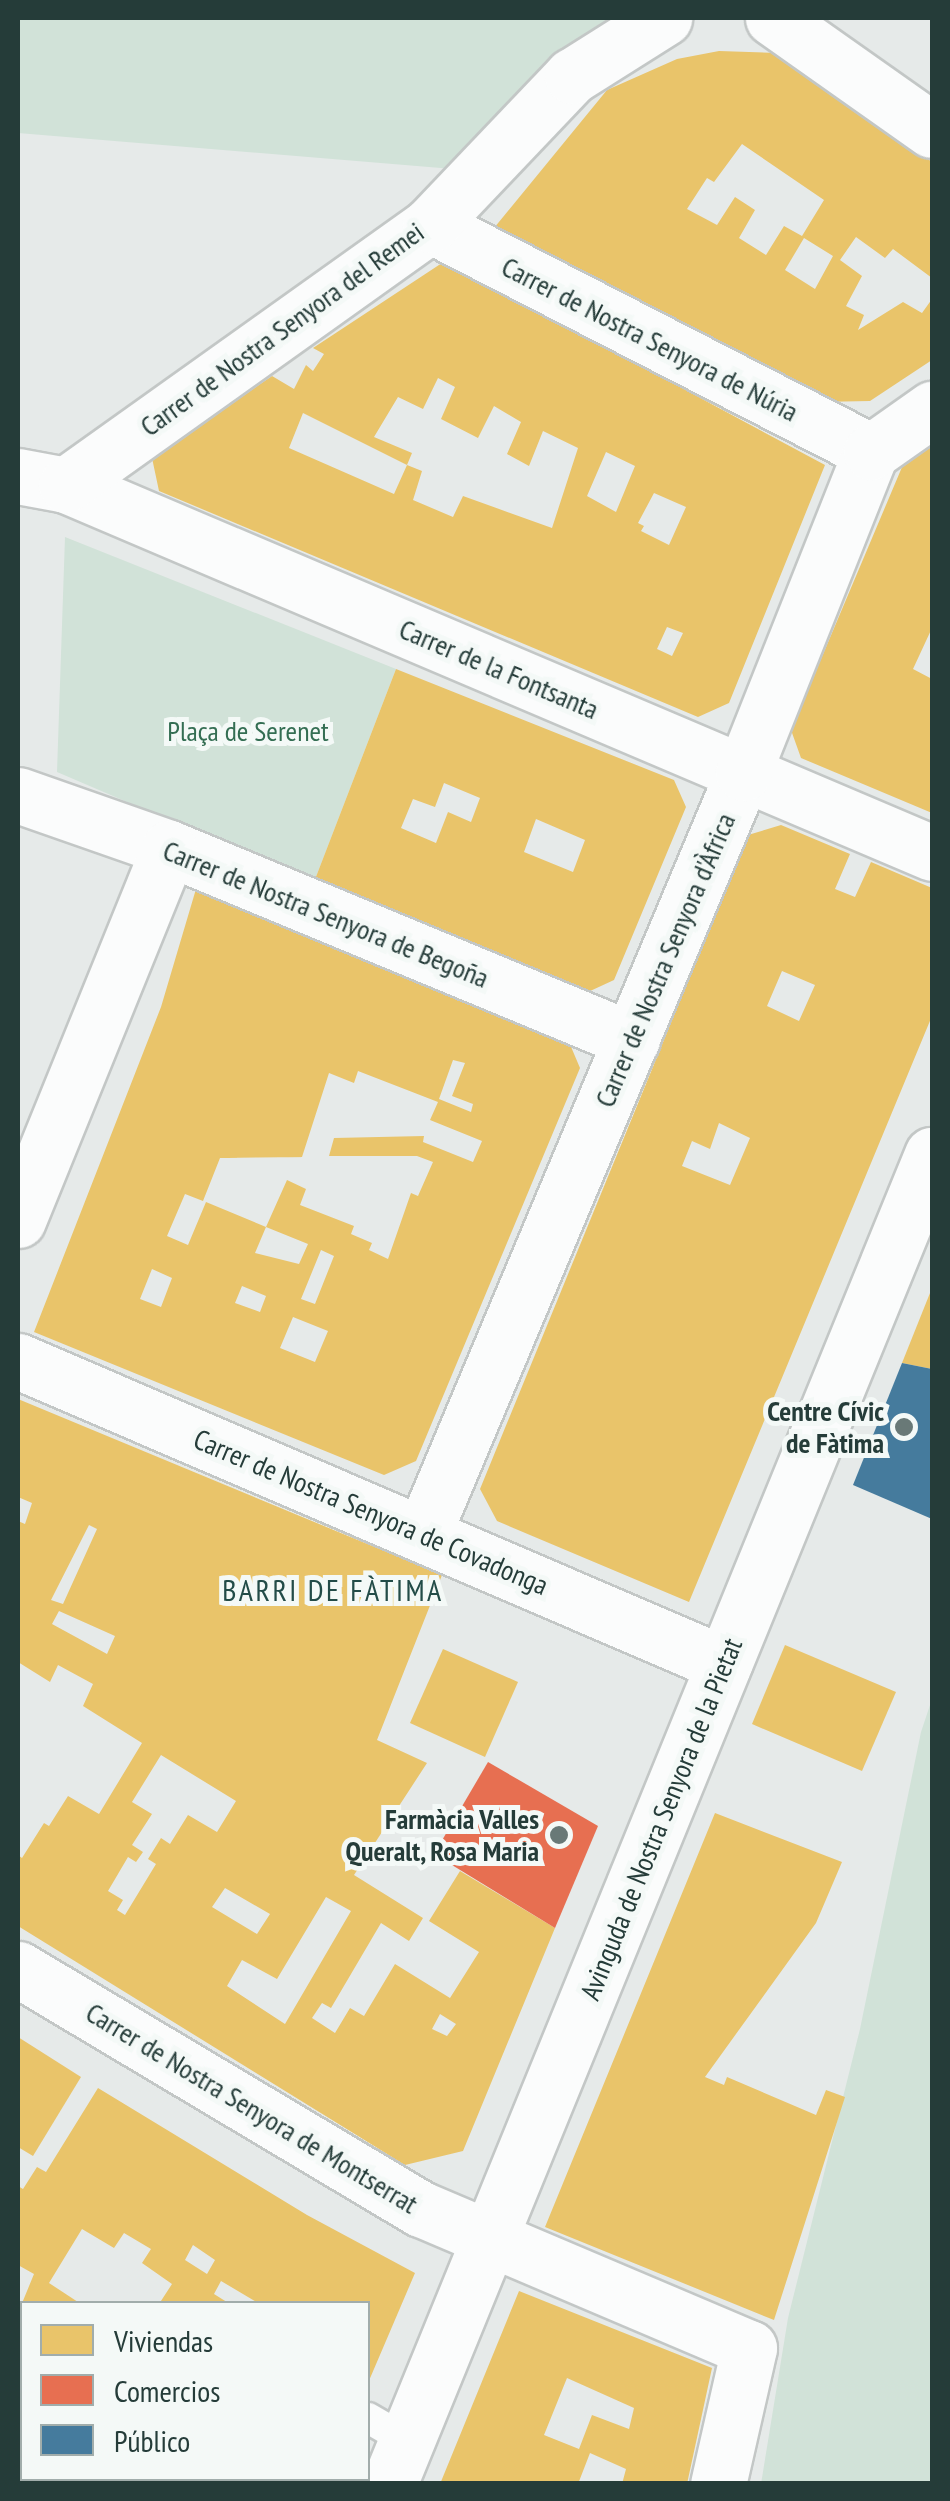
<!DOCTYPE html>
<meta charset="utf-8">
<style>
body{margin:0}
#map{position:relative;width:950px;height:2501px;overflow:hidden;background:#e6eae9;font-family:"PT Sans Narrow",sans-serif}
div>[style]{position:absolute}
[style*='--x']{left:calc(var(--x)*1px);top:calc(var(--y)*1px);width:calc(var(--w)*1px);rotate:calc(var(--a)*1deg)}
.green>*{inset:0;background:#d1e2d8}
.homes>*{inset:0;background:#e9c46a}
.shops>*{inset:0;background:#e76f51}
.public>*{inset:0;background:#457b9d}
.roads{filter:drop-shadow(2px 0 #c3c7c6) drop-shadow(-2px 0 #c3c7c6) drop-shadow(0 2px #c3c7c6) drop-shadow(0 -2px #c3c7c6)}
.lane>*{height:30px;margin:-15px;padding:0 15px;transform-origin:15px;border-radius:15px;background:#fbfcfc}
.street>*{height:55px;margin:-27.5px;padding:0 27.5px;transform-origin:27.5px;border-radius:27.5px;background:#fbfcfc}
.dots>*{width:28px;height:28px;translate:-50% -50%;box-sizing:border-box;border:5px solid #f4f9f7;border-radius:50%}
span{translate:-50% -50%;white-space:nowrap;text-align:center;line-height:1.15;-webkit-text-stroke:10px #f4f9f7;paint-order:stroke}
.street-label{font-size:28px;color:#253c39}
.park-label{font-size:28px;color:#346e53}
.poi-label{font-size:28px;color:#253c39;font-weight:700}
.right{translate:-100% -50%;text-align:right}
.neighbourhood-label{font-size:30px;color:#234c48;letter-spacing:2.5px}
.frame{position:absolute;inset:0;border:20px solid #253c39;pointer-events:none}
.legend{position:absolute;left:20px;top:2301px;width:350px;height:180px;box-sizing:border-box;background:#f4f9f7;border:2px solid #a1adab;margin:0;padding:12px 18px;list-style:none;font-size:30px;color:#253c39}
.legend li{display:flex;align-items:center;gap:20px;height:50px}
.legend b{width:50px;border:2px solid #a1adab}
</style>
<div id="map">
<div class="green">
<div style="clip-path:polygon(18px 18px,626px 18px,453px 169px,18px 133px)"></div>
<div style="clip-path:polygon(65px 537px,396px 669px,314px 882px,57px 772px)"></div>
<div style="clip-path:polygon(932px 1699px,932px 2483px,761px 2484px,788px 2318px,860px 2029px,921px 1732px)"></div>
</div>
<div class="homes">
<div style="clip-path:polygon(evenodd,719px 51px,778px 53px,932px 162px,932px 278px,893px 249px,885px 258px,856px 237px,840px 260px,862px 276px,846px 306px,864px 315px,858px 330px,903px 302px,922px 313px,932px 299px,932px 360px,870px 401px,818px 402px,494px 228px,607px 90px,677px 59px,719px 51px,742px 144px,824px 200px,802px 236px,784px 226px,766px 255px,739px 238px,755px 210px,735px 197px,717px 225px,687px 209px,707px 178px,714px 182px,742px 144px,719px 51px,804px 238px,833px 256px,815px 289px,785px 270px,804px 238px)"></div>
<div style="clip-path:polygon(evenodd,445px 261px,825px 465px,729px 703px,698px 717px,159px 491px,152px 458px,272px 376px,294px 389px,306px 365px,313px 371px,324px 354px,313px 348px,445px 261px,438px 378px,455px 387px,441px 419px,478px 438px,494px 406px,521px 422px,507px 454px,529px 466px,543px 431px,578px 448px,552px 528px,463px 496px,453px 517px,413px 500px,422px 471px,407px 465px,412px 453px,374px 437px,398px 397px,423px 409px,438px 378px,445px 261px,303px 413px,407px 465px,394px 494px,289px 448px,303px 413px,445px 261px,606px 452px,635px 466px,616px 512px,587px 496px,606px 452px,445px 261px,654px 493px,686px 507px,669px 545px,641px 531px,644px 526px,638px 523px,654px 493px,445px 261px,667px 627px,683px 633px,672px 656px,657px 649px,667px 627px)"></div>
<div style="clip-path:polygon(932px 443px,932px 628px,913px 669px,932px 679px,932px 813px,801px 758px,791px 730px,905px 460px)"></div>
<div style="clip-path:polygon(evenodd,396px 669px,674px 780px,686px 807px,614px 980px,588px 992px,314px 882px,396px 669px,444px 783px,480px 798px,471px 822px,448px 812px,436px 843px,401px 828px,413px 799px,435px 807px,444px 783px,396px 669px,536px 819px,585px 840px,573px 872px,524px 852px,536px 819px)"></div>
<div style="clip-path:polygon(evenodd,781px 825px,850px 854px,835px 889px,855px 897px,871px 862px,932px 888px,932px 1016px,689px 1602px,497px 1521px,480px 1489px,748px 835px,781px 825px,782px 971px,815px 985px,799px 1021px,767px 1006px,782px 971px,781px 825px,719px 1123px,750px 1138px,730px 1185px,682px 1166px,692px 1141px,710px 1149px,719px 1123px)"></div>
<div style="clip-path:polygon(evenodd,196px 889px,569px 1042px,580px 1068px,416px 1461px,384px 1475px,34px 1332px,161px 1007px,196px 889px,453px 1060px,465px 1063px,452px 1096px,473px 1104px,471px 1112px,439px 1099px,453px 1060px,196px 889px,358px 1071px,438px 1102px,430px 1120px,482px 1141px,473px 1162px,423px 1142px,424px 1136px,334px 1138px,329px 1156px,417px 1156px,433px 1162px,418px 1196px,411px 1193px,388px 1259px,369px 1250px,372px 1243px,351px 1234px,354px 1226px,300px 1205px,306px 1189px,287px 1180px,266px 1227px,308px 1244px,299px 1264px,255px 1253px,266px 1227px,206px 1202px,188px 1245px,167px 1236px,185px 1194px,203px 1201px,220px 1158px,302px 1157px,329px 1073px,354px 1083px,358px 1071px,196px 889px,321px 1250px,334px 1256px,315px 1304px,301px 1299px,321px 1250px,196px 889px,152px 1269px,172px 1278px,161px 1307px,140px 1299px,152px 1269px,196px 889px,242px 1286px,266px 1296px,260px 1312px,235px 1303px,242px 1286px,196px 889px,293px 1317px,328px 1331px,315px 1362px,280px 1348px,293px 1317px)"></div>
<div style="clip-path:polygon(932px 1288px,932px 1369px,902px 1363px)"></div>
<div style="clip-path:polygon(evenodd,18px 1399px,442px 1575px,377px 1740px,427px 1763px,354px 1875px,423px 1918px,409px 1941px,381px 1923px,331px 2008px,322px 2003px,312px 2018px,335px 2033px,350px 2008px,364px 2016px,395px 1964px,450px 1998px,479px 1952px,429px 1921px,460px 1871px,555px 1928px,463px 2151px,405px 2165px,18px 1926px,18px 1855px,22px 1858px,44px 1823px,49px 1826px,68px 1796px,99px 1814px,142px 1743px,83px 1706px,93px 1684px,58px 1665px,50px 1682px,18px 1662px,18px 1521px,25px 1524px,32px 1503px,18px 1497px,18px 1399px,89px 1525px,97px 1529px,63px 1604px,51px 1600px,89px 1525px,18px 1399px,59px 1611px,115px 1636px,107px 1654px,52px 1624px,59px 1611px,18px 1399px,161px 1755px,236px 1801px,217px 1832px,188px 1815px,170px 1844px,161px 1838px,148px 1859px,156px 1864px,125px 1915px,117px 1910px,123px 1900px,108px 1891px,128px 1857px,136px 1862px,143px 1852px,132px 1845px,152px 1814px,132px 1802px,161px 1755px,18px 1399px,225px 1888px,270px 1914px,257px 1934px,212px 1907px,225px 1888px,18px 1399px,326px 1897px,351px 1911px,285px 2024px,227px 1986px,242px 1960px,277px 1979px,326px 1897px,18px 1399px,440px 2014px,456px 2024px,447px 2036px,432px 2029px,440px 2014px)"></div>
<div style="clip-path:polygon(785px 1645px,896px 1692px,862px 1771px,752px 1724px)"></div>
<div style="clip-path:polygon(443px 1649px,518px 1682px,485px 1757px,410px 1723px)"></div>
<div style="clip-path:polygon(715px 1813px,842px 1862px,816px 1923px,705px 2077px,724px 2085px,727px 2077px,816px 2115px,826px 2090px,845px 2097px,774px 2320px,545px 2227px)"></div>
<div style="clip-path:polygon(18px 2037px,81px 2077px,33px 2156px,18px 2147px)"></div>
<div style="clip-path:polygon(evenodd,98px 2088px,307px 2215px,415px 2273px,368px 2383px,368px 2304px,260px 2304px,221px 2281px,214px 2294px,230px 2304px,159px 2304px,172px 2284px,142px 2263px,151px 2249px,124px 2233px,114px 2248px,82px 2229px,49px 2283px,81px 2304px,22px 2304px,22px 2478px,328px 2478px,326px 2484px,18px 2484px,18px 2313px,34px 2274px,18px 2265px,18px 2186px,23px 2189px,37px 2167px,46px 2172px,98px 2088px,193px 2245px,215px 2260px,207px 2274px,185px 2260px,193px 2245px)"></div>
<div style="clip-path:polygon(evenodd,519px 2291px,712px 2368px,687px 2484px,622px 2484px,626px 2469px,590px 2453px,578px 2484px,440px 2484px,519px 2291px,567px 2378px,634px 2408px,629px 2429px,592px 2415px,579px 2449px,544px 2435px,567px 2378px)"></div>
</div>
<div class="shops">
<div style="clip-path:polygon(488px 1762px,598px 1826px,555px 1928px,434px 1854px)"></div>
</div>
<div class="public">
<div style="clip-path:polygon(902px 1363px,932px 1369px,932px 1519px,853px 1485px)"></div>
</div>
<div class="roads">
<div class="lane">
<div style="--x:368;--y:2418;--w:44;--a:30.1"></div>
</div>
<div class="street">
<div style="--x:773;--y:18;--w:194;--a:35.2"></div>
<div style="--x:430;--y:225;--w:496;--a:27.2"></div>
<div style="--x:18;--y:476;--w:49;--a:10.6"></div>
<div style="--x:66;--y:485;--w:941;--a:23.02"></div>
<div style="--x:66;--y:485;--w:447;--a:-35.5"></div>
<div style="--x:430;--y:225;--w:206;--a:-46.4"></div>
<div style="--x:572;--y:76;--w:109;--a:-32.2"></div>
<div style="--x:18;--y:795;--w:160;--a:19.3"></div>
<div style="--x:169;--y:848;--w:501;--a:22.52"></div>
<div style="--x:18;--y:1220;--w:401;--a:-67.9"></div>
<div style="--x:18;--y:1361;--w:768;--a:23.23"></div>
<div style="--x:423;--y:1534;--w:826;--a:-67.19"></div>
<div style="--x:743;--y:773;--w:346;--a:-68.3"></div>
<div style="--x:871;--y:452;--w:75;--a:-35.2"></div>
<div style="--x:18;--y:1969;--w:469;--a:30.8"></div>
<div style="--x:421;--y:2209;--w:356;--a:23"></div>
<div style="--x:749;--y:2348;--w:139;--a:102.8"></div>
<div style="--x:389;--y:2484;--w:1436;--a:-67.78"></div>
</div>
</div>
<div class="dots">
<div style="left:904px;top:1427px;background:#697977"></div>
<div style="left:559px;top:1835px;background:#697977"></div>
</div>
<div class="street-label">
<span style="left:282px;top:329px;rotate:-36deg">Carrer de Nostra Senyora del Remei</span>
<span style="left:650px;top:339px;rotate:27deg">Carrer de Nostra Senyora de Núria</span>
<span style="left:499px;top:669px;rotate:23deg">Carrer de la Fontsanta</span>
<span style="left:326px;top:914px;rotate:22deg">Carrer de Nostra Senyora de Begoña</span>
<span style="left:665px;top:960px;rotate:-67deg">Carrer de Nostra Senyora d'Àfrica</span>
<span style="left:371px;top:1512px;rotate:23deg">Carrer de Nostra Senyora de Covadonga</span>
<span style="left:661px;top:1819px;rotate:-68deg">Avinguda de Nostra Senyora de la Pietat</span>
<span style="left:252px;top:2108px;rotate:31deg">Carrer de Nostra Senyora de Montserrat</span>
</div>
<div class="park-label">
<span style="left:248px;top:731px">Plaça de Serenet</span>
</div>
<div class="poi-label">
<span class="right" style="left:884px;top:1427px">Centre Cívic<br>de Fàtima</span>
<span class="right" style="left:539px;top:1835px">Farmàcia Valles<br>Queralt, Rosa Maria</span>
</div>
<div class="neighbourhood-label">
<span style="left:333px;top:1590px">BARRI DE FÀTIMA</span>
</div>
<div class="frame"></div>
<ul class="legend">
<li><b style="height:28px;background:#e9c46a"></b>Viviendas</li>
<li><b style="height:28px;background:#e76f51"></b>Comercios</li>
<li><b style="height:28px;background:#457b9d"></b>Público</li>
</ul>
</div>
